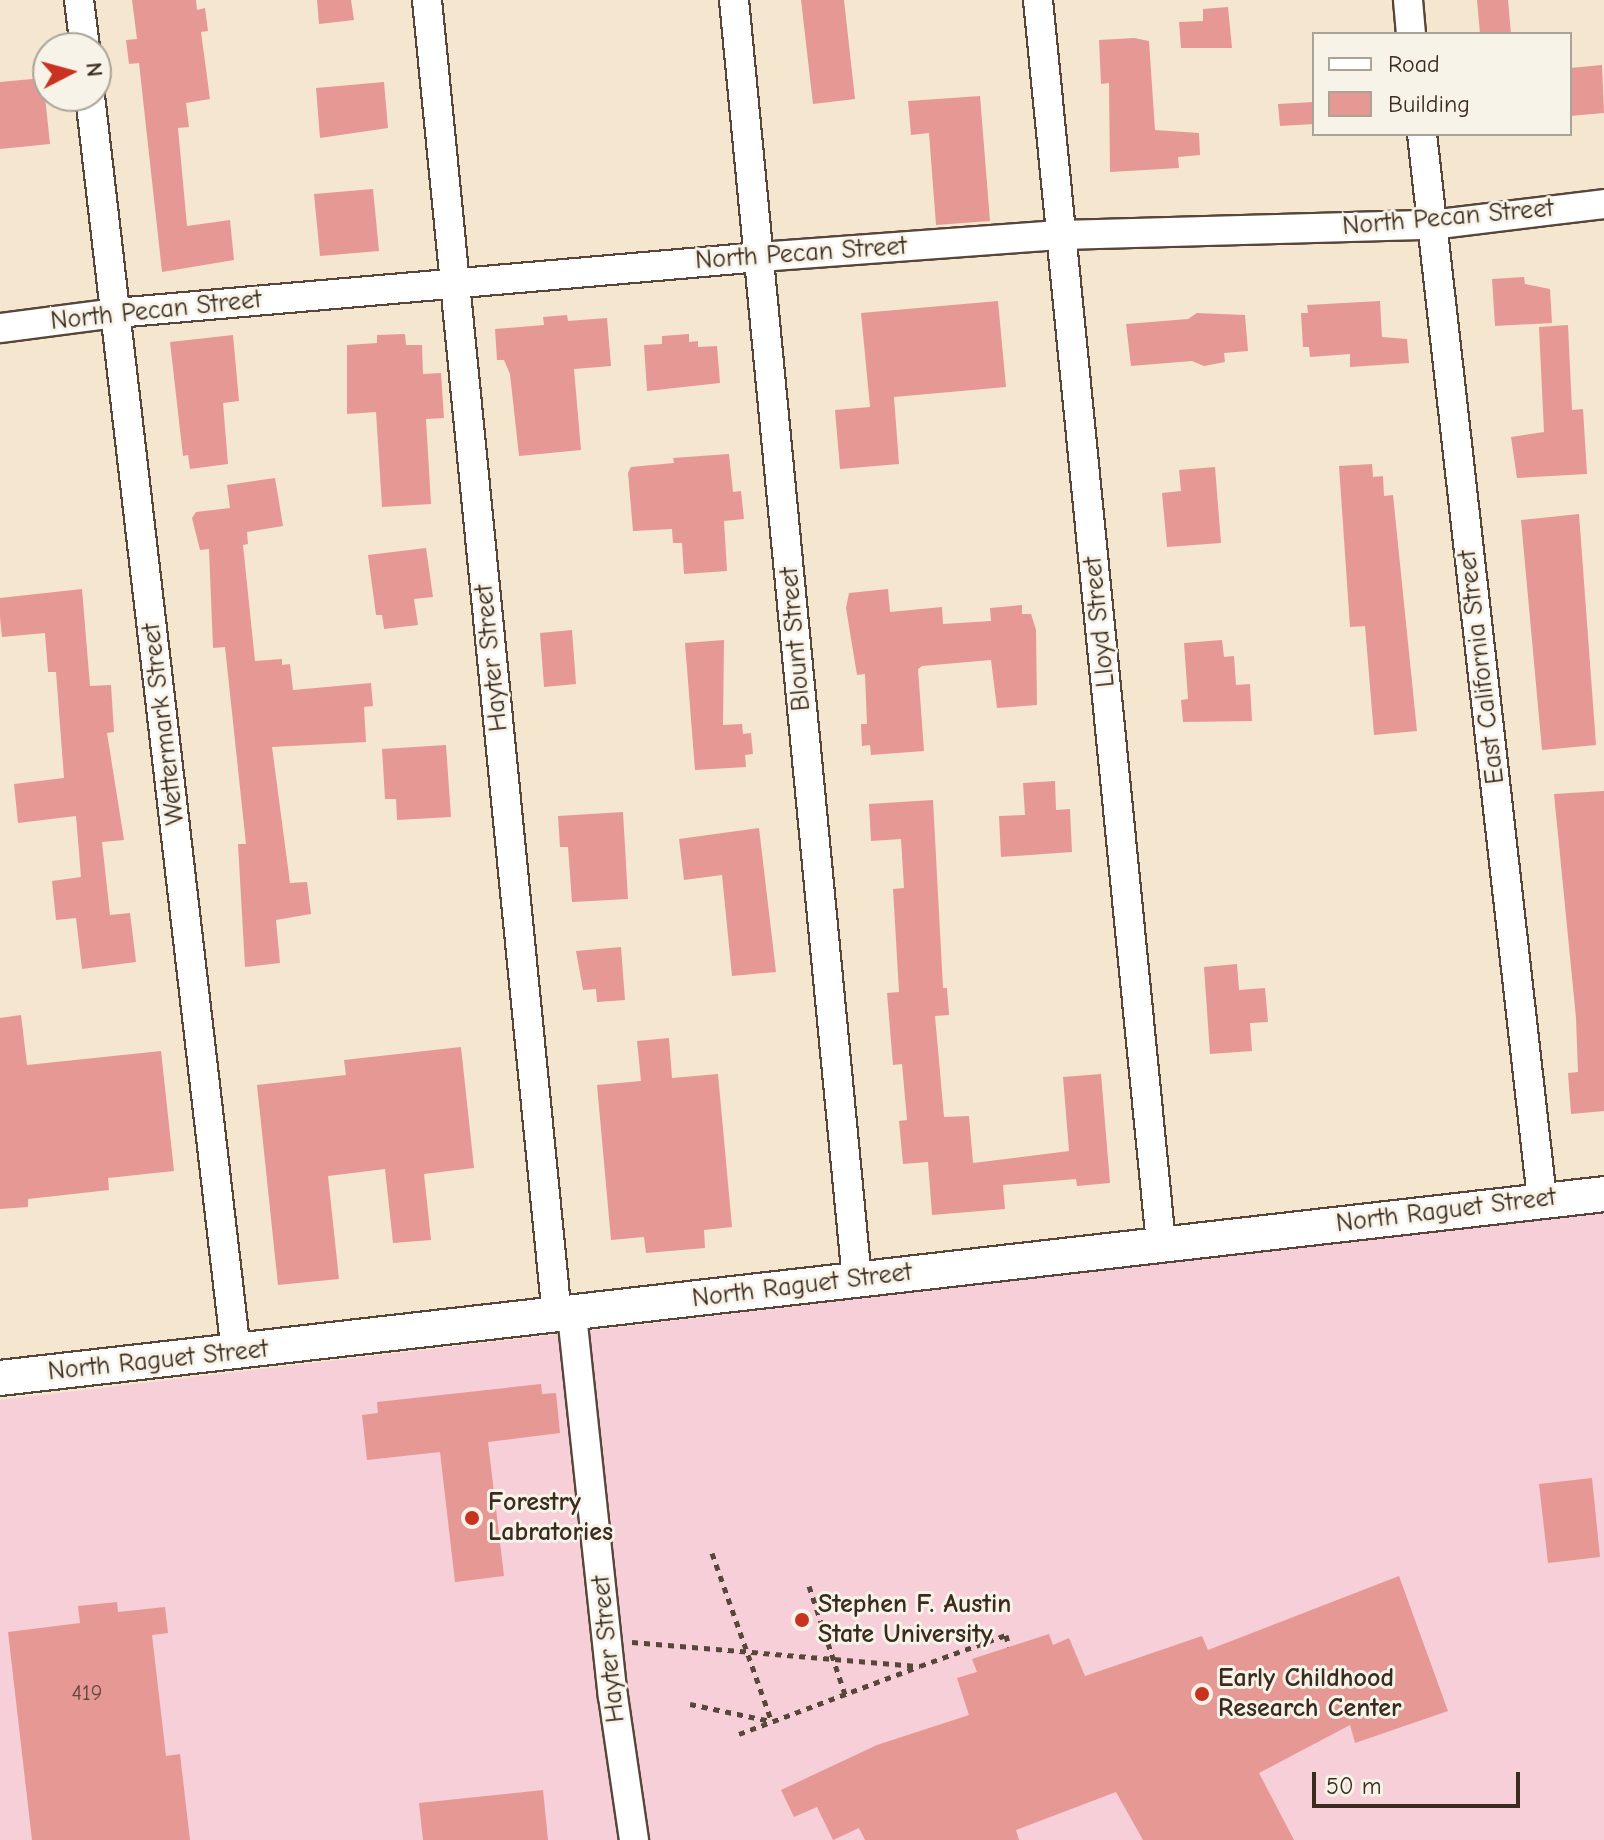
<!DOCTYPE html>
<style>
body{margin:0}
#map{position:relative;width:1604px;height:1840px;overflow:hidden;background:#f5e6cf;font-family:"Comic Neue",sans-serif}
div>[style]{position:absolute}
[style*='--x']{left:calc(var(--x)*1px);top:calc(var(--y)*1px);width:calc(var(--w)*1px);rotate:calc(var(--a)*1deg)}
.built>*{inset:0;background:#f6cfd8}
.building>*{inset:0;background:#e69895}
.path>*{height:5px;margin-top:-2.5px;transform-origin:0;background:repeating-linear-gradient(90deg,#574639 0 6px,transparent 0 12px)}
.roads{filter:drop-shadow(2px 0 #574639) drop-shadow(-2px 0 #574639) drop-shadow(0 2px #574639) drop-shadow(0 -2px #574639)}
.minor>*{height:28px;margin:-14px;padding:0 14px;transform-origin:14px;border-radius:14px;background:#fff}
.tertiary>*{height:34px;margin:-17px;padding:0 17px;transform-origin:17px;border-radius:17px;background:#fff}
.dots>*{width:22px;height:22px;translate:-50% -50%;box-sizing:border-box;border:4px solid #f7f3e8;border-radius:50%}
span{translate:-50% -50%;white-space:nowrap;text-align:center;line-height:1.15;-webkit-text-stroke:6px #f7f3e8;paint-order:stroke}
.number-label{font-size:22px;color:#66463c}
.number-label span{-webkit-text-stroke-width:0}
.street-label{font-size:26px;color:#3b2a1e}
.poi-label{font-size:26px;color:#3b2a1e;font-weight:700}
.left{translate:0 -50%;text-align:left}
.legend{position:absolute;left:1312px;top:32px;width:260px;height:104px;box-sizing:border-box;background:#f7f3e8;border:2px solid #aca397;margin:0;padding:10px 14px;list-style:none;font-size:24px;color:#3b2a1e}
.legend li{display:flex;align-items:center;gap:16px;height:40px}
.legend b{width:40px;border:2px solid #aca397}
.north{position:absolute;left:32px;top:32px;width:80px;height:80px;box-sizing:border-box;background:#f7f3e8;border:2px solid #aca397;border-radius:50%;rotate:84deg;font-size:22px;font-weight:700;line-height:32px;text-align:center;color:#3b2a1e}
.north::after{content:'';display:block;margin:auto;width:28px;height:36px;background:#c8321e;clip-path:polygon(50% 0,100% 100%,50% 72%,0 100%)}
.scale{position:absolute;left:1312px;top:1772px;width:208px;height:36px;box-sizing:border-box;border:4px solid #3b2a1e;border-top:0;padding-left:10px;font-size:24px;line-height:28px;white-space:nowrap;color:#3b2a1e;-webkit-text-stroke:6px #f7f3e8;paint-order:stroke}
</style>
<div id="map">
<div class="built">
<div style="clip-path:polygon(1604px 1211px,1604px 1840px,0 1840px,0 1400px)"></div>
</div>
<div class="building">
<div style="clip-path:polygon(132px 0,196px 0,197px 10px,205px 8px,208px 31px,201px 32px,210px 99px,186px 103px,189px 127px,178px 128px,187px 226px,230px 220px,234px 260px,162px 272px,139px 63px,129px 64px,126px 40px,137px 39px)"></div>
<div style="clip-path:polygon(317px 0,351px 0,354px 20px,319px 24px)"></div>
<div style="clip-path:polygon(801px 0,844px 0,855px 99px,813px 104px)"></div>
<div style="clip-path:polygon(1477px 0,1508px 0,1511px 34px,1480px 34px)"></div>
<div style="clip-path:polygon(1228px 7px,1232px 48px,1181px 48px,1179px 22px,1203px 21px,1203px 9px)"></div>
<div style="clip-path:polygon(1134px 38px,1149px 41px,1155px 130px,1199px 133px,1200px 155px,1178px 157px,1179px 168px,1110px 172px,1109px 83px,1101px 84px,1099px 40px)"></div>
<div style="clip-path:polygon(1602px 65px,1604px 113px,1570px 116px,1570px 68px)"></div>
<div style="clip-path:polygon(43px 78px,50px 144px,0 149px,0 82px)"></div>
<div style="clip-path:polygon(384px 82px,388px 128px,320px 138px,316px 88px)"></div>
<div style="clip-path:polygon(980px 96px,990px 221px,936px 225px,929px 133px,911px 135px,908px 101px)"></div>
<div style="clip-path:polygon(1314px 102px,1314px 124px,1280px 126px,1278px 104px)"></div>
<div style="clip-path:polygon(373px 189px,379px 251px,320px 256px,314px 194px)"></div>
<div style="clip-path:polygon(1524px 277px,1525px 284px,1550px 289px,1552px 323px,1495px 326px,1492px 279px)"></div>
<div style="clip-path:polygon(998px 301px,1006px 387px,894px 397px,899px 464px,840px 469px,835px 410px,870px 407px,861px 313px)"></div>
<div style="clip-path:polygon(1380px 301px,1382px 337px,1407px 339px,1409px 363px,1350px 367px,1350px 354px,1310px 357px,1309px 347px,1303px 347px,1301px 313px,1308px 313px,1307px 305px)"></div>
<div style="clip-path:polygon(1197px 313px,1245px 315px,1248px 351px,1224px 353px,1225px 362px,1204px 366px,1192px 361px,1131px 366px,1126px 324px,1188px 319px)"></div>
<div style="clip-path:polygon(567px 315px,568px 321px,607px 318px,611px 366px,574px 369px,581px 450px,519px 456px,510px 374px,504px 360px,497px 360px,495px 329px,544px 325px,543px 317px)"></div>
<div style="clip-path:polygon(1568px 325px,1572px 410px,1583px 409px,1587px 474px,1517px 478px,1511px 437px,1544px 432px,1539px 327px)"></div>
<div style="clip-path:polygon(405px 334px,406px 345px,422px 345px,423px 374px,441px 373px,444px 418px,426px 419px,431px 504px,382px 507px,376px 412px,347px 414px,347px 345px,377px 343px,377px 335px)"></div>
<div style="clip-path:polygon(689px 334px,689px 342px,698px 341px,698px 347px,717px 346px,720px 383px,647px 391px,644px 345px,662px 344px,662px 336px)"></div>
<div style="clip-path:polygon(233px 335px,239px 401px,223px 403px,228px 464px,190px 469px,188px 455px,183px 456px,170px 342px)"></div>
<div style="clip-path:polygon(729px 454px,733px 492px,741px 491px,744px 519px,724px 521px,727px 571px,684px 574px,682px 543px,673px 543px,672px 529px,633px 531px,628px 473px,631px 467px,674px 463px,673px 458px)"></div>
<div style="clip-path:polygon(1372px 464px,1373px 477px,1383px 476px,1384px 496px,1393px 495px,1417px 731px,1374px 735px,1365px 626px,1350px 627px,1339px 466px)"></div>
<div style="clip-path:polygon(1215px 467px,1221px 543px,1167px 547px,1162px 493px,1181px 491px,1179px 470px)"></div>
<div style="clip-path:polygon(275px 478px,283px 526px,247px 532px,248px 544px,243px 545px,255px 661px,282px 659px,282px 665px,290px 664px,293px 690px,371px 683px,373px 706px,364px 707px,366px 742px,272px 747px,290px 883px,307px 882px,311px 914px,276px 920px,280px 963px,245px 967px,238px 844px,246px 844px,225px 647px,213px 648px,209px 549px,200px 550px,192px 518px,196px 512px,230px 508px,227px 485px)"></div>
<div style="clip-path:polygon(1579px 514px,1596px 745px,1542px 750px,1521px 520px)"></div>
<div style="clip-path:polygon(426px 548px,433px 597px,414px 599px,418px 625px,384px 629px,382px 615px,376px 615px,368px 555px)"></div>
<div style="clip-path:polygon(82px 589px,90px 686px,111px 685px,114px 732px,107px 733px,124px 840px,102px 842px,110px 915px,130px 913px,136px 962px,82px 969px,76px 918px,56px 920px,52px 881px,81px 877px,76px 816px,18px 823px,14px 784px,64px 778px,56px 672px,48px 672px,45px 633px,2px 637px,0 617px,0 598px)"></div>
<div style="clip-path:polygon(888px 589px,890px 612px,942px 607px,943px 624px,991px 621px,990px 608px,1022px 605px,1022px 614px,1031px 614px,1036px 630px,1037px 705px,997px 708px,991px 660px,922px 666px,918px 669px,924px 751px,871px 755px,870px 745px,862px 746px,861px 724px,867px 724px,865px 674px,857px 675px,846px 608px,849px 593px)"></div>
<div style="clip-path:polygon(572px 630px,576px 684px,544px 687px,540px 633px)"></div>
<div style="clip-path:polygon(724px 640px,723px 725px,742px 724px,743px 734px,751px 733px,753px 754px,745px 755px,746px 767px,695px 770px,685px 643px)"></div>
<div style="clip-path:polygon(1222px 640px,1224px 657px,1234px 656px,1236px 685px,1250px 684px,1252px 721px,1183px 722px,1181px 700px,1188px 699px,1184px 643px)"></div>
<div style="clip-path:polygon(446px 745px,451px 817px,397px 820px,396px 799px,385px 799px,382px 749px)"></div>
<div style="clip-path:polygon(1055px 781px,1056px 810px,1070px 809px,1072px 852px,1001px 857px,999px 816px,1025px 815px,1023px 783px)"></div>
<div style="clip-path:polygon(1604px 791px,1604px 1111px,1571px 1114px,1568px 1073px,1578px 1072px,1576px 1018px,1554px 794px)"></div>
<div style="clip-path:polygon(933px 800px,943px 988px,947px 988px,949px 1015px,935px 1016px,944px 1117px,969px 1116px,973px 1163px,1069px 1151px,1063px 1077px,1101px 1074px,1110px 1183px,1077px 1186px,1076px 1179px,1003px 1185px,1005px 1209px,932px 1215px,928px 1162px,903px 1164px,899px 1121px,907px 1120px,902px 1064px,893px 1065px,887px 993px,899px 992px,893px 889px,904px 888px,901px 839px,871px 841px,869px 804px)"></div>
<div style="clip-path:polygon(623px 812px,628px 899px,572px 902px,568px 847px,560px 847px,558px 816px)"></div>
<div style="clip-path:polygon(759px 828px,776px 972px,732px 976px,722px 875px,684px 880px,679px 839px)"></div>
<div style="clip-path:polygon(621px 947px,625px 1000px,597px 1002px,596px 989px,583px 990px,576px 951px)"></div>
<div style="clip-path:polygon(1237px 964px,1239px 990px,1265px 988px,1268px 1022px,1250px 1023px,1252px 1051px,1210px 1054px,1204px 967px)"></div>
<div style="clip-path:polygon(21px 1015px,27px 1065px,161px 1051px,174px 1171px,108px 1178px,109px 1190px,28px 1199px,28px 1207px,0 1209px,0 1018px)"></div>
<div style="clip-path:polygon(669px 1038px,672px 1078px,718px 1074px,732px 1227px,704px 1230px,705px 1248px,646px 1253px,644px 1237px,611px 1240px,597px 1085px,641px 1081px,637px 1041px)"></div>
<div style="clip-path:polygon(461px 1047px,474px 1168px,424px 1174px,431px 1240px,393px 1243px,385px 1169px,328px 1176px,339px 1279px,278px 1285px,257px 1085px,346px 1075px,344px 1060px)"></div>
<div style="clip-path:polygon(541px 1384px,542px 1394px,556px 1393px,560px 1433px,488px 1442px,504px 1576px,455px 1582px,440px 1452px,367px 1460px,362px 1415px,378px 1413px,377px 1402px)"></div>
<div style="clip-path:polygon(1592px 1478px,1600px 1557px,1548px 1563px,1539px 1484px)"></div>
<div style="clip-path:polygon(1399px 1576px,1448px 1711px,1355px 1743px,1350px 1725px,1259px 1773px,1294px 1840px,1143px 1840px,1116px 1792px,1016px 1830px,1019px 1840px,865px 1840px,859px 1828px,833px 1840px,817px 1807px,794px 1817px,781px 1790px,877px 1745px,969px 1715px,957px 1678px,977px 1672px,972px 1659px,1049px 1634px,1053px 1645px,1069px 1638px,1085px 1676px,1202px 1636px,1208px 1650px)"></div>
<div style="clip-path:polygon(117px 1602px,118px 1612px,165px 1607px,168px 1633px,152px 1635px,166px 1756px,180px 1754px,190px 1840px,32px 1840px,8px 1632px,80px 1623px,78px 1606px)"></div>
<div style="clip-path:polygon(543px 1790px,548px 1840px,423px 1840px,419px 1803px)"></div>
</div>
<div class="path">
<div style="--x:712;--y:1553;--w:179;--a:70.5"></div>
<div style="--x:809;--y:1586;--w:114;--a:71.6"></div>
<div style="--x:632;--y:1642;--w:289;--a:4.8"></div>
<div style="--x:920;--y:1666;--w:91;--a:-19.8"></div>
<div style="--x:1006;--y:1635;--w:12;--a:76"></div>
<div style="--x:690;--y:1704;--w:83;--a:11.9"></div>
<div style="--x:739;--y:1734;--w:188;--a:-20.6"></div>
</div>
<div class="roads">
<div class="minor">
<div style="--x:79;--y:0;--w:48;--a:82.9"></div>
<div style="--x:427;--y:0;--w:1323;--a:84.36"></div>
<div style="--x:734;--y:0;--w:1285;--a:84.51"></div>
<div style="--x:1038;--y:0;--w:1250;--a:84.35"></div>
<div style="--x:1408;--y:0;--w:34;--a:85"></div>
<div style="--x:90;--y:96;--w:1265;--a:83.37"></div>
<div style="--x:1422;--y:134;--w:1072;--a:83.57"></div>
<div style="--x:0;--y:328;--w:117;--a:-7.4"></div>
<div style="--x:116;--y:313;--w:646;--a:-4.97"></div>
<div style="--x:760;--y:257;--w:303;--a:-4.2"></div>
<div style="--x:1062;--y:235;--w:369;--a:-1.6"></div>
<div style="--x:1431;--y:225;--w:174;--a:-6.9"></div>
<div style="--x:572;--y:1315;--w:383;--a:83.9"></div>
<div style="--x:613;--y:1696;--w:146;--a:81.7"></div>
</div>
<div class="tertiary">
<div style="--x:0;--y:1378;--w:1615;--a:-6.54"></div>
</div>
</div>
<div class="dots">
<div style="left:472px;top:1518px;background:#c8321e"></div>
<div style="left:802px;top:1620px;background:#c8321e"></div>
<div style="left:1202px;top:1694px;background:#c8321e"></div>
</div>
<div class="number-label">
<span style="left:87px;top:1694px">419</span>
</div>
<div class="street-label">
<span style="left:1448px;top:218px;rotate:-5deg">North Pecan Street</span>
<span style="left:801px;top:254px;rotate:-4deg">North Pecan Street</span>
<span style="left:156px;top:311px;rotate:-6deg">North Pecan Street</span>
<span style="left:1100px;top:622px;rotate:-96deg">Lloyd Street</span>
<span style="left:796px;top:639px;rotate:-95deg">Blount Street</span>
<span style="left:492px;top:658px;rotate:-96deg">Hayter Street</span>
<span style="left:1482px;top:667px;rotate:-97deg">East California Street</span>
<span style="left:164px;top:724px;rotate:-97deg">Wettermark Street</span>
<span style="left:1446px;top:1211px;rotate:-7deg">North Raguet Street</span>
<span style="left:802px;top:1286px;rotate:-7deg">North Raguet Street</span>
<span style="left:158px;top:1361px;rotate:-6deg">North Raguet Street</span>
<span style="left:609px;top:1649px;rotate:-96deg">Hayter Street</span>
</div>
<div class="poi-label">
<span class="left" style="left:488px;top:1518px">Forestry<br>Labratories</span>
<span class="left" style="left:818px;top:1620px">Stephen F. Austin<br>State University</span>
<span class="left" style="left:1218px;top:1694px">Early Childhood<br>Research Center</span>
</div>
<ul class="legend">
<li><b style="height:10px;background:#fff"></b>Road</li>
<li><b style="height:22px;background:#e69895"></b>Building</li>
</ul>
<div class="north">N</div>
<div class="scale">50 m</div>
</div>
